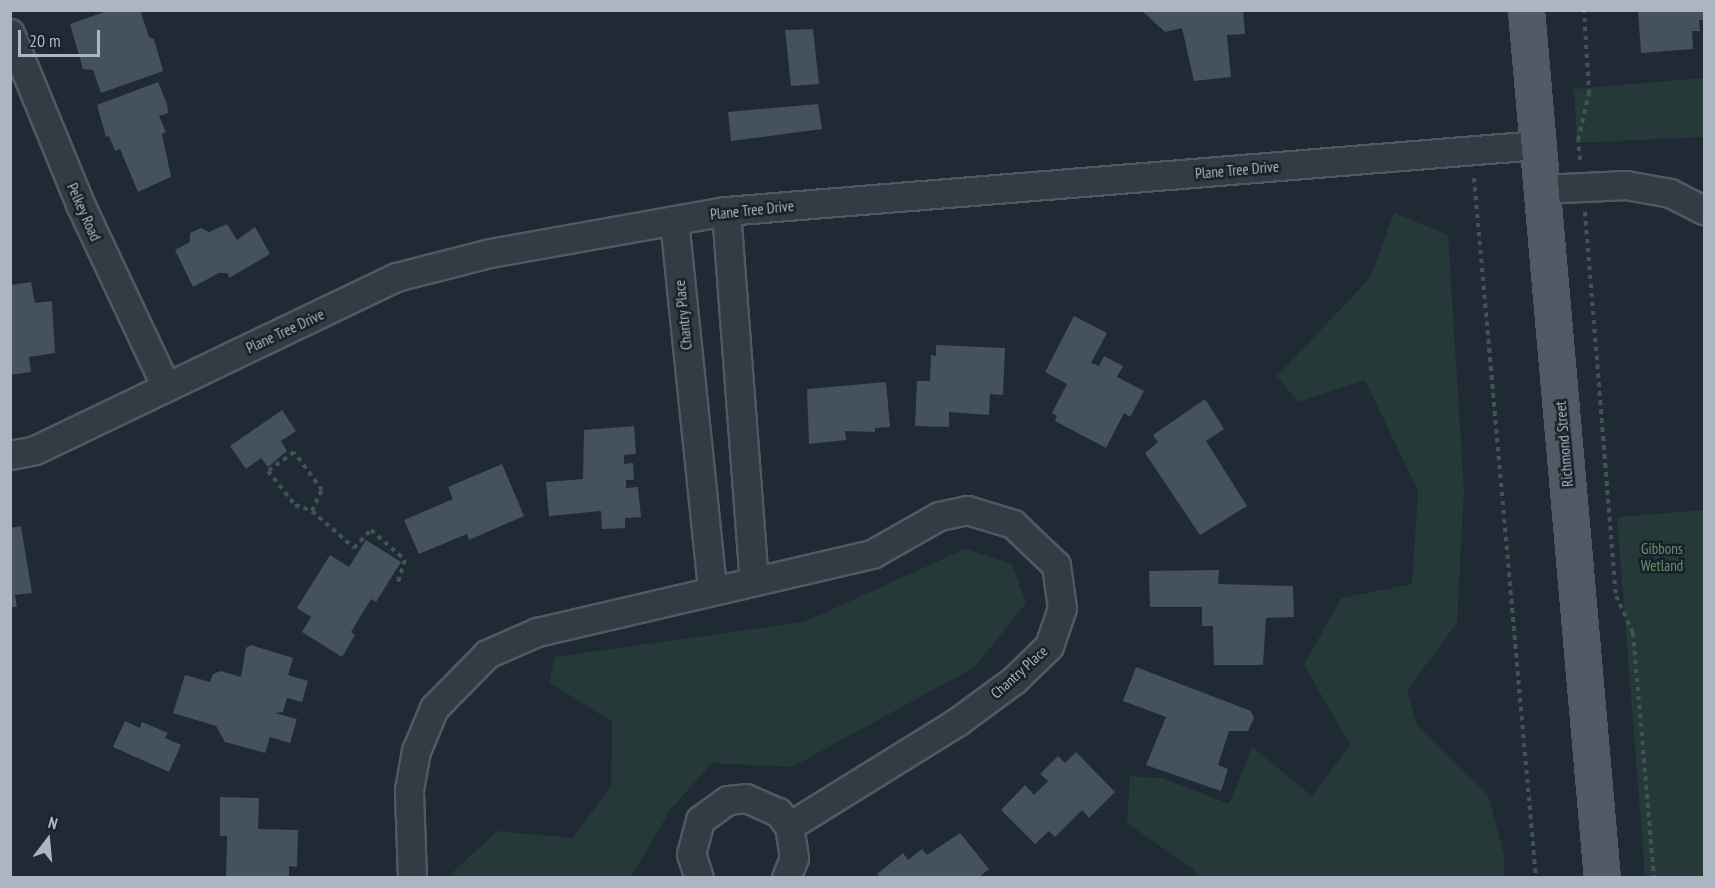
<!DOCTYPE html>
<style>
body{margin:0}
#map{position:relative;width:1715px;height:888px;overflow:hidden;background:#1f2a34;font-family:"PT Sans Narrow",sans-serif}
div>[style]{position:absolute}
[style*='--x']{left:calc(var(--x)*1px);top:calc(var(--y)*1px);width:calc(var(--w)*1px);rotate:calc(var(--a)*1deg)}
.green>*{inset:0;background:#243938}
.building>*{inset:0;background:#45515e}
.path>*{height:4px;margin-top:-2px;transform-origin:0;background:repeating-linear-gradient(90deg,#415455 0 4.5px,transparent 0 9px)}
.roads{filter:drop-shadow(2px 0 #505963) drop-shadow(-2px 0 #505963) drop-shadow(0 2px #505963) drop-shadow(0 -2px #505963)}
.minor>*{height:27px;margin:-13.5px;padding:0 13.5px;transform-origin:13.5px;border-radius:13.5px;background:#333c45}
.major>*{height:33px;margin:-16.5px;padding:0 16.5px;transform-origin:16.5px;border-radius:16.5px;background:#505b65}
span{translate:-50% -50%;white-space:nowrap;text-align:center;line-height:1.15;-webkit-text-stroke:5px #182129;paint-order:stroke}
.street-label{font-size:15px;color:#acb6c2}
.park-label{font-size:15px;color:#65916d}
.frame{position:absolute;inset:0;border:12px solid #acb6c2;pointer-events:none}
.north{position:absolute;left:18px;top:810px;width:60px;height:60px;-webkit-text-stroke:4px #182129;paint-order:stroke;rotate:16deg;font-size:16px;font-weight:700;line-height:24px;text-align:center;color:#acb6c2}
.north::after{content:'';display:block;margin:auto;width:21px;height:27px;background:#acb6c2;clip-path:polygon(50% 0,100% 100%,50% 72%,0 100%)}
.scale{position:absolute;left:18px;top:30px;width:82px;height:27px;box-sizing:border-box;border:3px solid #acb6c2;border-top:0;padding-left:8px;font-size:18px;line-height:21px;white-space:nowrap;color:#acb6c2;-webkit-text-stroke:4px #182129;paint-order:stroke}
</style>
<div id="map">
<div class="green">
<div style="clip-path:polygon(1704px 78px,1704px 137px,1577px 143px,1574px 89px)"></div>
<div style="clip-path:polygon(1394px 213px,1448px 235px,1464px 490px,1457px 623px,1407px 690px,1417px 725px,1488px 795px,1504px 854px,1504px 877px,1199px 877px,1193px 869px,1127px 823px,1130px 776px,1162px 778px,1229px 804px,1252px 747px,1312px 796px,1350px 745px,1304px 665px,1341px 598px,1412px 584px,1418px 491px,1365px 380px,1298px 402px,1277px 376px,1370px 278px)"></div>
<div style="clip-path:polygon(1704px 510px,1704px 877px,1645px 877px,1617px 517px)"></div>
<div style="clip-path:polygon(965px 549px,1012px 564px,1026px 603px,975px 667px,792px 767px,712px 763px,670px 810px,631px 877px,453px 877px,452px 873px,497px 831px,573px 838px,611px 786px,612px 722px,549px 682px,555px 657px,804px 622px)"></div>
</div>
<div class="building">
<div style="clip-path:polygon(110px 10px,140px 10px,149px 37px,154px 39px,163px 71px,101px 93px,93px 70px,83px 69px,70px 24px)"></div>
<div style="clip-path:polygon(1141px 10px,1243px 10px,1245px 34px,1227px 35px,1231px 77px,1194px 81px,1182px 28px,1165px 32px)"></div>
<div style="clip-path:polygon(1638px 10px,1704px 10px,1704px 20px,1699px 20px,1700px 31px,1692px 31px,1693px 49px,1641px 53px)"></div>
<div style="clip-path:polygon(813px 29px,819px 84px,791px 86px,785px 30px)"></div>
<div style="clip-path:polygon(158px 82px,167px 104px,168px 113px,159px 116px,166px 132px,162px 134px,171px 177px,138px 192px,120px 149px,115px 151px,109px 136px,106px 137px,97px 105px)"></div>
<div style="clip-path:polygon(818px 104px,822px 129px,731px 141px,728px 112px)"></div>
<div style="clip-path:polygon(227px 224px,237px 240px,255px 227px,270px 254px,229px 278px,228px 273px,219px 273px,193px 287px,175px 250px,190px 242px,190px 233px,201px 228px,209px 232px)"></div>
<div style="clip-path:polygon(31px 282px,35px 303px,52px 301px,55px 353px,29px 357px,31px 372px,10px 375px,10px 285px)"></div>
<div style="clip-path:polygon(1074px 316px,1107px 333px,1091px 363px,1099px 366px,1104px 356px,1123px 366px,1117px 377px,1144px 391px,1130px 417px,1124px 413px,1106px 448px,1055px 421px,1057px 416px,1052px 413px,1067px 384px,1045px 372px)"></div>
<div style="clip-path:polygon(936px 345px,1005px 348px,1003px 395px,990px 394px,989px 415px,949px 412px,949px 427px,915px 426px,917px 381px,930px 381px,931px 355px,936px 356px)"></div>
<div style="clip-path:polygon(886px 382px,890px 427px,875px 428px,875px 432px,845px 431px,846px 440px,809px 444px,807px 389px)"></div>
<div style="clip-path:polygon(1205px 399px,1224px 429px,1206px 441px,1247px 506px,1200px 535px,1145px 453px,1158px 442px,1153px 435px)"></div>
<div style="clip-path:polygon(282px 410px,296px 431px,281px 441px,287px 451px,268px 467px,261px 458px,246px 469px,230px 446px)"></div>
<div style="clip-path:polygon(634px 426px,636px 454px,624px 455px,624px 464px,633px 463px,634px 480px,626px 480px,626px 488px,638px 487px,641px 517px,625px 518px,625px 528px,602px 529px,601px 511px,549px 516px,546px 482px,583px 479px,584px 430px)"></div>
<div style="clip-path:polygon(502px 464px,524px 516px,469px 540px,467px 534px,419px 554px,404px 520px,453px 499px,448px 487px)"></div>
<div style="clip-path:polygon(21px 526px,32px 593px,15px 595px,17px 607px,10px 607px,10px 528px)"></div>
<div style="clip-path:polygon(366px 540px,401px 562px,376px 602px,371px 599px,351px 632px,355px 635px,342px 657px,302px 632px,311px 617px,297px 608px,330px 555px,349px 567px)"></div>
<div style="clip-path:polygon(1219px 570px,1218px 584px,1293px 586px,1294px 617px,1266px 618px,1263px 665px,1214px 665px,1213px 626px,1202px 626px,1202px 607px,1150px 607px,1149px 571px)"></div>
<div style="clip-path:polygon(251px 645px,293px 658px,288px 675px,308px 681px,302px 702px,287px 698px,283px 712px,275px 713px,297px 719px,290px 743px,270px 737px,265px 753px,225px 742px,216px 726px,173px 713px,185px 675px,210px 682px,213px 674px,221px 671px,241px 677px,246px 648px)"></div>
<div style="clip-path:polygon(1136px 667px,1251px 711px,1254px 718px,1248px 731px,1229px 731px,1218px 765px,1228px 769px,1221px 791px,1146px 765px,1166px 717px,1123px 701px)"></div>
<div style="clip-path:polygon(125px 721px,140px 728px,142px 722px,168px 733px,165px 738px,181px 745px,169px 772px,113px 747px)"></div>
<div style="clip-path:polygon(1076px 752px,1115px 792px,1089px 818px,1082px 810px,1055px 837px,1049px 831px,1035px 844px,1001px 810px,1025px 785px,1034px 795px,1048px 781px,1040px 774px,1058px 756px,1065px 763px)"></div>
<div style="clip-path:polygon(220px 797px,259px 798px,258px 829px,298px 830px,297px 867px,289px 866px,289px 878px,226px 878px,227px 836px,220px 836px)"></div>
<div style="clip-path:polygon(960px 833px,989px 869px,978px 878px,880px 878px,877px 874px,903px 853px,908px 860px,922px 849px,927px 855px)"></div>
</div>
<div class="path">
<div style="--x:1580;--y:160;--w:20;--a:-96"></div>
<div style="--x:1578;--y:140;--w:47;--a:-76.6"></div>
<div style="--x:1589;--y:94;--w:84;--a:-93.4"></div>
<div style="--x:1474;--y:178;--w:703;--a:84.94"></div>
<div style="--x:1585;--y:212;--w:385;--a:85.4"></div>
<div style="--x:1616;--y:596;--w:41;--a:65.3"></div>
<div style="--x:1633;--y:633;--w:246;--a:85.1"></div>
<div style="--x:312;--y:511;--w:23;--a:-65"></div>
<div style="--x:322;--y:490;--w:47;--a:-126.4"></div>
<div style="--x:294;--y:452;--w:32;--a:144"></div>
<div style="--x:268;--y:471;--w:43;--a:51.5"></div>
<div style="--x:295;--y:505;--w:18;--a:19"></div>
<div style="--x:312;--y:511;--w:56;--a:41.4"></div>
<div style="--x:354;--y:548;--w:25;--a:-47"></div>
<div style="--x:371;--y:530;--w:45;--a:41.4"></div>
<div style="--x:405;--y:560;--w:23;--a:108"></div>
</div>
<div class="roads">
<div class="minor">
<div style="--x:10;--y:33;--w:185;--a:67.7"></div>
<div style="--x:80;--y:204;--w:202;--a:64.8"></div>
<div style="--x:1542;--y:189;--w:84;--a:-2.7"></div>
<div style="--x:1626;--y:185;--w:45;--a:10.3"></div>
<div style="--x:1670;--y:193;--w:38;--a:27"></div>
<div style="--x:726;--y:211;--w:370;--a:85.7"></div>
<div style="--x:674;--y:220;--w:371;--a:84.1"></div>
<div style="--x:10;--y:455;--w:25;--a:-11"></div>
<div style="--x:35;--y:450;--w:400;--a:-25.6"></div>
<div style="--x:396;--y:277;--w:97;--a:-14.3"></div>
<div style="--x:490;--y:253;--w:240;--a:-10.1"></div>
<div style="--x:726;--y:211;--w:815;--a:-4.65"></div>
<div style="--x:412;--y:878;--w:88;--a:-92"></div>
<div style="--x:409;--y:790;--w:40;--a:-80"></div>
<div style="--x:416;--y:751;--w:47;--a:-67.3"></div>
<div style="--x:434;--y:708;--w:76;--a:-45.5"></div>
<div style="--x:487;--y:654;--w:55;--a:-23.7"></div>
<div style="--x:537;--y:632;--w:344;--a:-13.1"></div>
<div style="--x:872;--y:554;--w:77;--a:-29.6"></div>
<div style="--x:939;--y:516;--w:29;--a:-12"></div>
<div style="--x:967;--y:510;--w:48;--a:16.9"></div>
<div style="--x:1013;--y:524;--w:59;--a:43.6"></div>
<div style="--x:1056;--y:565;--w:43;--a:82.1"></div>
<div style="--x:1062;--y:608;--w:40;--a:108.9"></div>
<div style="--x:1049;--y:646;--w:49;--a:135.8"></div>
<div style="--x:1014;--y:680;--w:71;--a:143.6"></div>
<div style="--x:957;--y:722;--w:198;--a:148.2"></div>
<div style="--x:699;--y:878;--w:25;--a:-108"></div>
<div style="--x:691;--y:854;--w:35;--a:-75"></div>
<div style="--x:700;--y:820;--w:34;--a:-36"></div>
<div style="--x:728;--y:800;--w:18;--a:-6"></div>
<div style="--x:746;--y:798;--w:35;--a:24"></div>
<div style="--x:778;--y:812;--w:18;--a:52"></div>
<div style="--x:789;--y:826;--w:32;--a:81"></div>
<div style="--x:794;--y:858;--w:22;--a:112"></div>
</div>
<div class="major">
<div style="--x:1526;--y:10;--w:871;--a:85"></div>
</div>
</div>
<div class="street-label">
<span style="left:1237px;top:170px;rotate:-5deg">Plane Tree Drive</span>
<span style="left:752px;top:210px;rotate:-6deg">Plane Tree Drive</span>
<span style="left:84px;top:212px;rotate:66deg">Pelkey Road</span>
<span style="left:683px;top:315px;rotate:-96deg">Chantry Place</span>
<span style="left:285px;top:331px;rotate:-25deg">Plane Tree Drive</span>
<span style="left:1564px;top:444px;rotate:-95deg">Richmond Street</span>
<span style="left:1019px;top:672px;rotate:-42deg">Chantry Place</span>
</div>
<div class="park-label">
<span style="left:1662px;top:557px">Gibbons<br>Wetland</span>
</div>
<div class="frame"></div>
<div class="north">N</div>
<div class="scale">20 m</div>
</div>
